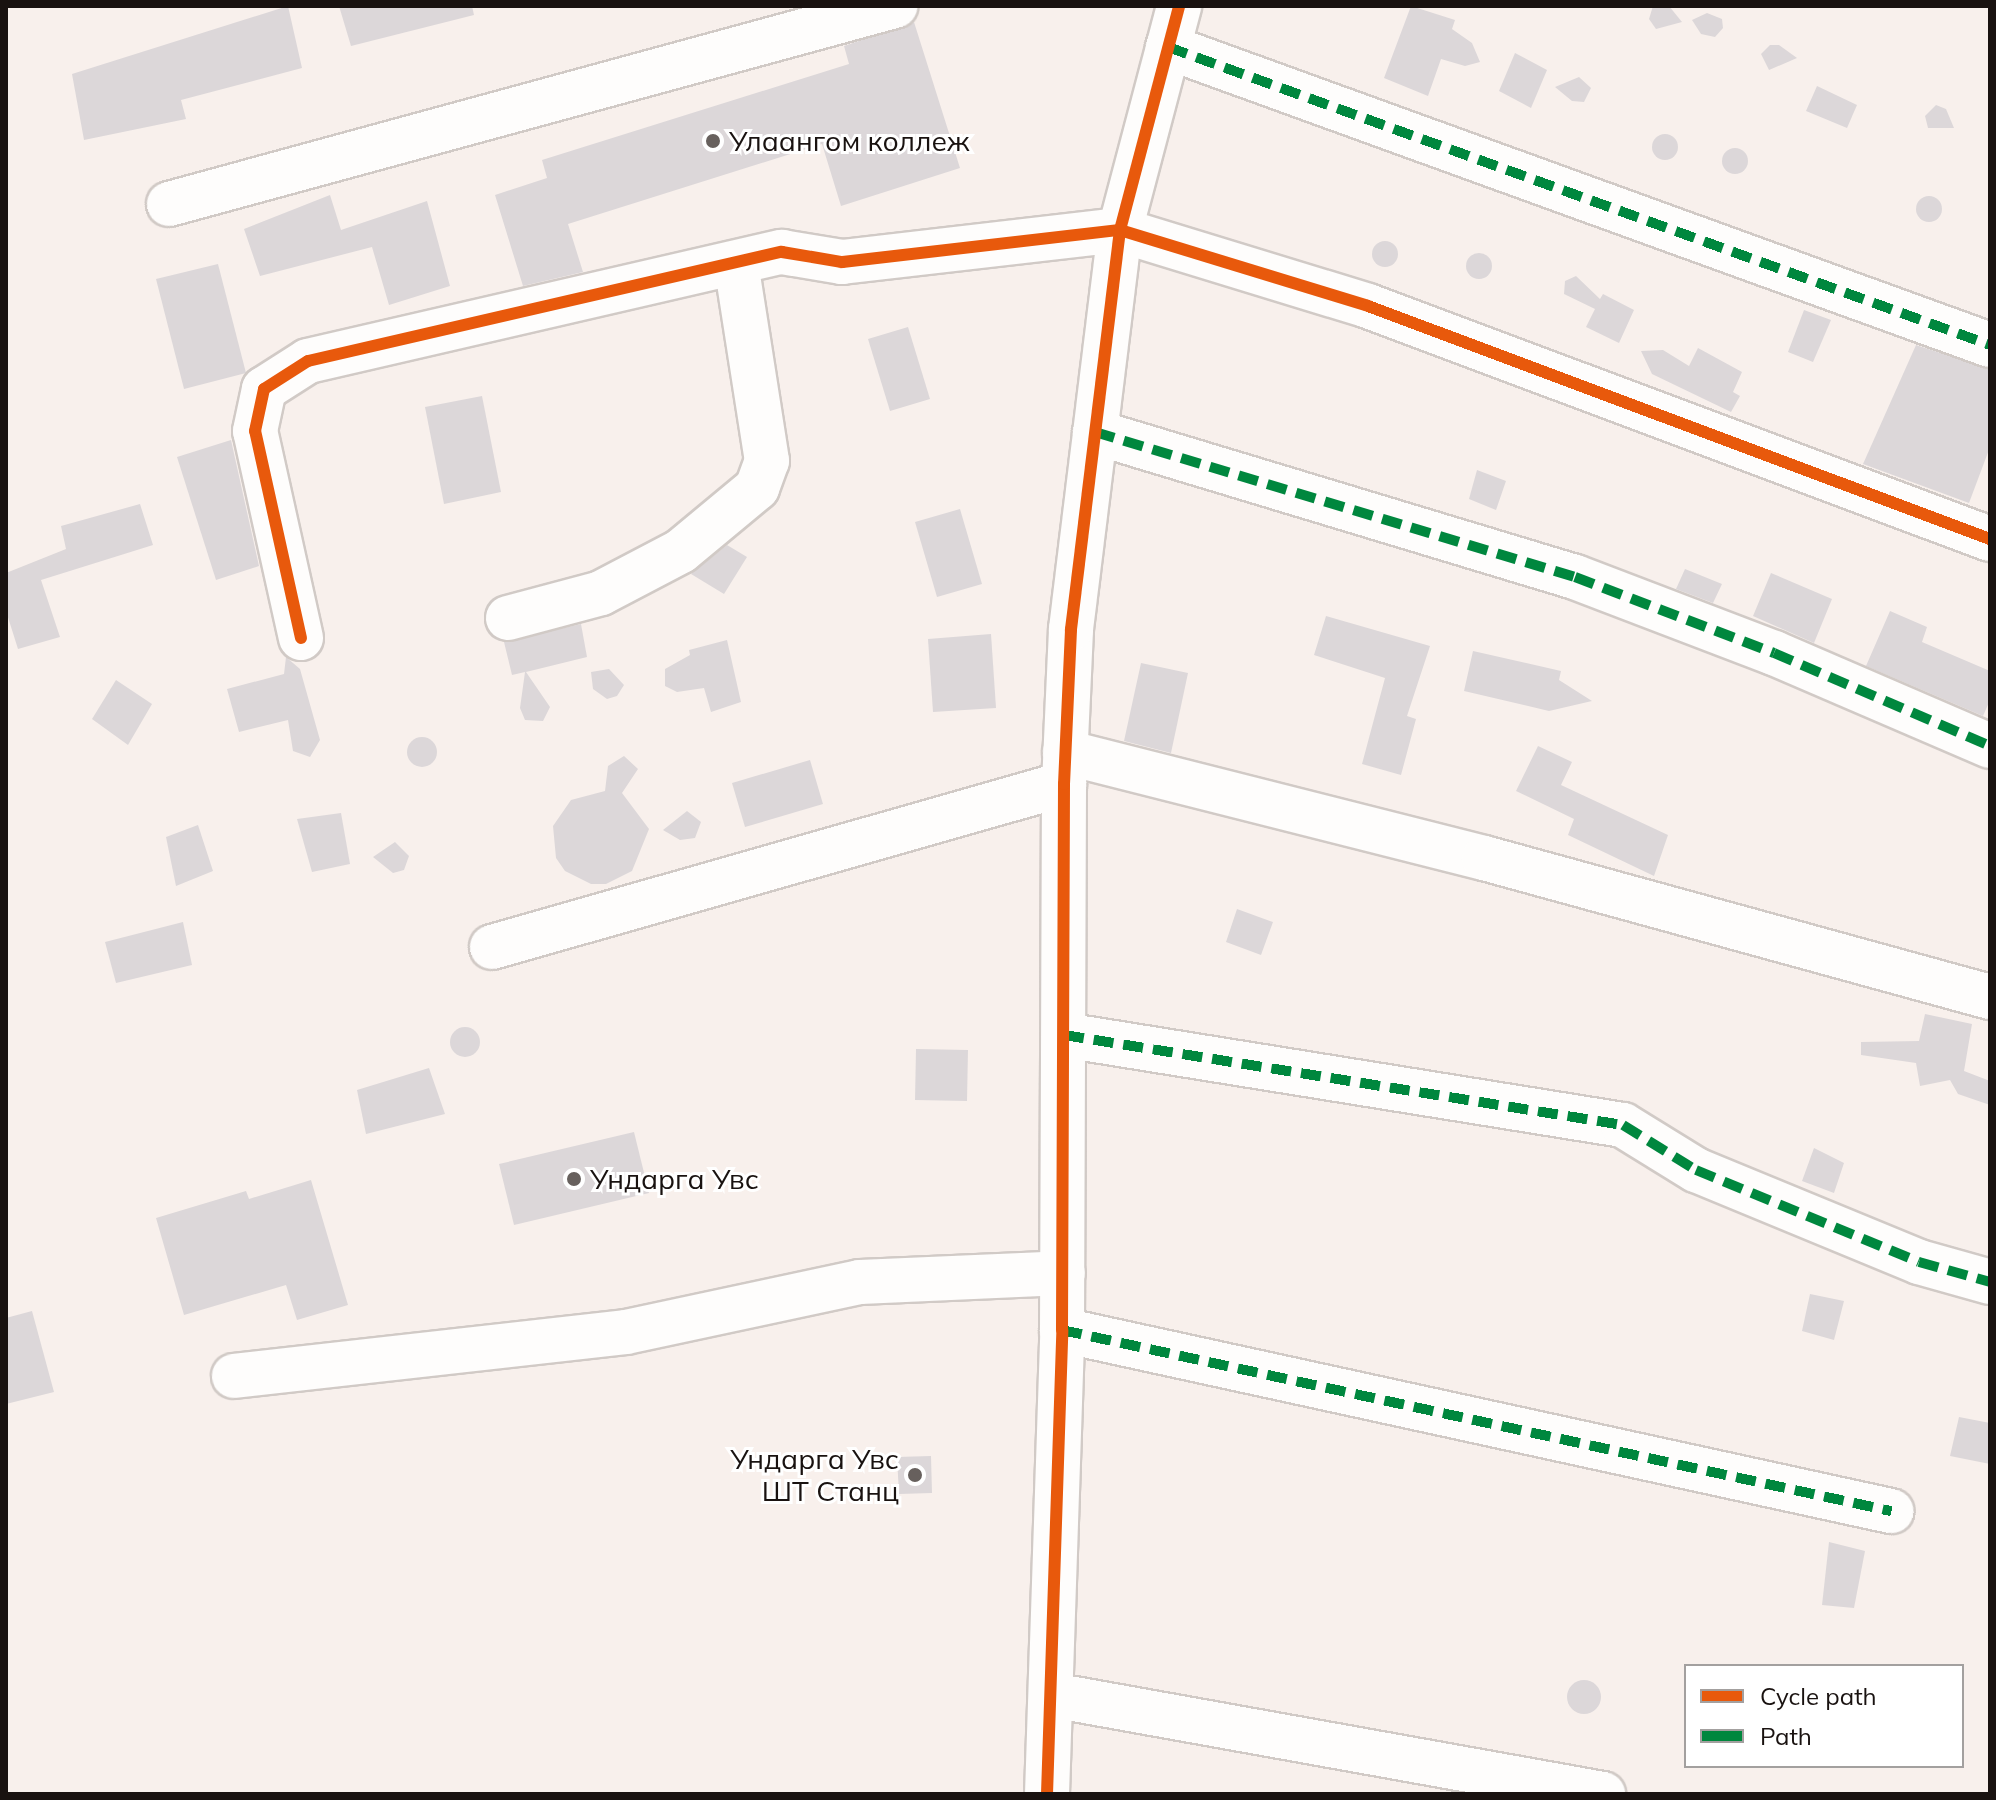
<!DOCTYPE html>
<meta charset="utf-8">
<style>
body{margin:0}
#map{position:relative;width:1996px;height:1800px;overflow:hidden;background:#f8f0ec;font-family:Mulish,sans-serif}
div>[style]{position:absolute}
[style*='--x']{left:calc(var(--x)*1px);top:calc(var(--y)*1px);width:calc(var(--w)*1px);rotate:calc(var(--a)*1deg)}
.building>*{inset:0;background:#dcd7d9}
.round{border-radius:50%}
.roads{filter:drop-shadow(2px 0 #d1cac6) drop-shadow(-2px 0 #d1cac6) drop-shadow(0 2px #d1cac6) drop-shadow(0 -2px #d1cac6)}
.minor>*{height:44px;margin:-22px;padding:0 22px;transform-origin:22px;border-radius:22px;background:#fefdfc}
.quiet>*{height:10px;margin-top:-5px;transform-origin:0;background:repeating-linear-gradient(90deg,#00873e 0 20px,transparent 0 30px)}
.cycleway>*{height:12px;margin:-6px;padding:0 6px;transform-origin:6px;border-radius:6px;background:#e8590c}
.dots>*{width:22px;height:22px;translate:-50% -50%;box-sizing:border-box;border:4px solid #fff;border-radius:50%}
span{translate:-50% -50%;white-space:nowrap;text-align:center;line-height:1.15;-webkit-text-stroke:6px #fff;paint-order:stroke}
.poi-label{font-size:28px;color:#191210}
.left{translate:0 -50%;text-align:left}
.right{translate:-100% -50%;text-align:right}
.frame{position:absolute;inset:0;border:8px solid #191210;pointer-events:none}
.legend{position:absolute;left:1684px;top:1664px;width:280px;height:104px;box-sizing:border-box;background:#fff;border:2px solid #a3a09f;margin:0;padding:10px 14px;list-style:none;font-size:24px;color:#191210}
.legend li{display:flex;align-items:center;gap:16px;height:40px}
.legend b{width:40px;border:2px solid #a3a09f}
</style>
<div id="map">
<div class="building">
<div style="clip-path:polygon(288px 6px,302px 68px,181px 100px,186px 119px,84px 140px,72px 74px)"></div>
<div style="clip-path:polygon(339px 6px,472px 6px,474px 15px,351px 46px)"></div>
<div style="clip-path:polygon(1411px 6px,1455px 20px,1452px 29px,1472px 43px,1480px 62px,1465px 66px,1441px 59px,1428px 96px,1384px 78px)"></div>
<div style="clip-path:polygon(1653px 6px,1669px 6px,1682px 22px,1656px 29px,1649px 19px)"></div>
<div style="clip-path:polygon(1707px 13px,1722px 19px,1723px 28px,1715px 37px,1701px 34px,1692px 20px)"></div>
<div style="clip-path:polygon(914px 22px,960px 168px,841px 206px,822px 144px,568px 224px,583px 272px,523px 286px,495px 195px,547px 178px,542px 160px,849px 64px,844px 46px)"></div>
<div style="clip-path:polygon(1770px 45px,1779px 45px,1797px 58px,1769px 70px,1761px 54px)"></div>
<div style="clip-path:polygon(1515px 53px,1547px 70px,1531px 108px,1499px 91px)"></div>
<div style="clip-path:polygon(1579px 77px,1591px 88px,1584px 102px,1572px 101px,1555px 87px)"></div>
<div style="clip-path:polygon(1817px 86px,1857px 105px,1847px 128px,1806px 111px)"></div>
<div style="clip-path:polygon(1936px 105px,1946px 109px,1954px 128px,1928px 128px,1925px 116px)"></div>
<div class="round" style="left:1652px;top:134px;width:26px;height:26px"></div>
<div class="round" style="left:1722px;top:148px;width:26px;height:26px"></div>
<div style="clip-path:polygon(330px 195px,341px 230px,427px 201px,450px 286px,389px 305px,372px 247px,260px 276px,244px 229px)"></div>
<div class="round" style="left:1916px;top:196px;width:26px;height:26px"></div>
<div class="round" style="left:1372px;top:241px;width:26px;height:26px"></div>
<div class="round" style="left:1466px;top:253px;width:26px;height:26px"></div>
<div style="clip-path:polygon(218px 264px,246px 373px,184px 389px,156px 279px)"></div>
<div style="clip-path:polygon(1576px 276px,1600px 299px,1603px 294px,1634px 310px,1619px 343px,1586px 327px,1595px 309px,1564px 294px,1565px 281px)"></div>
<div style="clip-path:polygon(1804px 310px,1831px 320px,1813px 362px,1788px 352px)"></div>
<div style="clip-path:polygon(908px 327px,930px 399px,890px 411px,868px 339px)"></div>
<div style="clip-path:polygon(1916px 345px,1990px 369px,1990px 447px,1969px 503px,1863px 464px)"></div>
<div style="clip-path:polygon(1698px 348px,1742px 372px,1733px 392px,1740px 396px,1731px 412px,1652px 374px,1641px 351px,1663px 350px,1689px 366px)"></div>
<div style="clip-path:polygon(482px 396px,501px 492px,444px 504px,425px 407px)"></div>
<div style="clip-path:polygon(231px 440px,259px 566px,216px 580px,177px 457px)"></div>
<div style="clip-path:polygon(1477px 470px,1506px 481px,1496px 510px,1469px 499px)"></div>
<div style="clip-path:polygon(140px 504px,153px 545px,41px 580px,60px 637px,18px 649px,6px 611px,6px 573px,66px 549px,61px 526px)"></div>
<div style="clip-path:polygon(960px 509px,982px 584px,937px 597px,915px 522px)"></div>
<div style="clip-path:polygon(727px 545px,747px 557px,724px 594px,691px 574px)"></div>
<div style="clip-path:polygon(1685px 569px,1722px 584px,1713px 603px,1676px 589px)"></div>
<div style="clip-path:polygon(1771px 573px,1832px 599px,1814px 643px,1753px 616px)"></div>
<div style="clip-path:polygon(1890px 611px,1927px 627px,1922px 642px,1990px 671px,1990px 700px,1983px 716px,1866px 666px)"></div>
<div style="clip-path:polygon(1326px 616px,1430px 646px,1407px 716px,1416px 719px,1401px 775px,1362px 764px,1385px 678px,1314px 655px)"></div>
<div style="clip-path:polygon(581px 624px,587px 657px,526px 672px,550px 707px,543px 721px,525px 720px,520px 708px,525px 672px,512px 675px,504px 642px)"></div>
<div style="clip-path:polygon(991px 634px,996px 708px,933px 712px,928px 639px)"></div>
<div style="clip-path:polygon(727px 640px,741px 702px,711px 712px,704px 688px,677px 692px,665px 686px,665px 669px,690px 655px,689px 650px)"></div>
<div style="clip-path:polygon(1473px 651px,1561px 671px,1559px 680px,1592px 701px,1549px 711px,1464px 691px)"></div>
<div style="clip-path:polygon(286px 657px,300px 669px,320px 740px,310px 757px,293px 751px,288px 720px,239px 732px,227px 689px,284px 674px)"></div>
<div style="clip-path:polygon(1141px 663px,1188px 673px,1171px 753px,1124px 741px)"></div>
<div style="clip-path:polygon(609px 669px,624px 685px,617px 696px,607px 699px,593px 689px,591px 672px)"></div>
<div style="clip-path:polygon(116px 680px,152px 704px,128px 745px,92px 719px)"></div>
<div class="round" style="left:407px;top:737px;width:30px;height:30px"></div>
<div style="clip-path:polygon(1538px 746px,1572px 762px,1561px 785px,1668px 835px,1654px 876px,1568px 835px,1574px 819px,1516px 791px)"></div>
<div style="clip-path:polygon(624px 756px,638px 769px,622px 793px,649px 829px,632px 871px,606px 884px,591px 884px,565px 871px,556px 858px,553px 826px,571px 800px,605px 791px,608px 766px)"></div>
<div style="clip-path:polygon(810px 760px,823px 804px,745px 827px,732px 783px)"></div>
<div style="clip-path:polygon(687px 811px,701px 822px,695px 838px,680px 840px,663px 830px)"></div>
<div style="clip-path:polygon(341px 813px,350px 864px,312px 872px,297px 819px)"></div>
<div style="clip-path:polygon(198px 825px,213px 871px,176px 886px,166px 837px)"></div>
<div style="clip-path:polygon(395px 842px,409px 856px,404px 870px,393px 873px,373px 857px)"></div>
<div style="clip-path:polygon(1237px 909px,1273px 922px,1261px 955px,1226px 942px)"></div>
<div style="clip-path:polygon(183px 922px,192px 965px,116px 983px,105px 942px)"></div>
<div style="clip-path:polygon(1925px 1014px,1972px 1024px,1964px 1071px,1990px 1081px,1990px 1105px,1958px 1094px,1950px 1080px,1920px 1086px,1916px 1063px,1861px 1055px,1861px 1042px,1919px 1041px)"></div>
<div class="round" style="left:450px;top:1027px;width:30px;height:30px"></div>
<div style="clip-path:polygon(916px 1049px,968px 1050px,967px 1101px,915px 1100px)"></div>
<div style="clip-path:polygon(429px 1068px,445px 1114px,366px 1134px,357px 1090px)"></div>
<div style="clip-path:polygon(634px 1132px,649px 1193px,514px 1225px,499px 1164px)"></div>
<div style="clip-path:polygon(1814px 1148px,1844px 1163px,1834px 1193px,1802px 1181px)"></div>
<div style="clip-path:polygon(311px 1180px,348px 1305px,297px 1320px,286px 1285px,184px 1315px,156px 1218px,246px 1191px,249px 1199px)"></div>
<div style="clip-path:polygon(1810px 1294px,1844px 1301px,1834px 1340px,1802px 1331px)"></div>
<div style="clip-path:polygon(32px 1311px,54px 1392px,6px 1404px,6px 1318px)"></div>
<div style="clip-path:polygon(1959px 1417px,1990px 1423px,1990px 1464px,1950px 1456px)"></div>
<div style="clip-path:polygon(931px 1456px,932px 1493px,899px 1494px,897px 1457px)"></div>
<div style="clip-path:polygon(1829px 1542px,1865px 1551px,1854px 1608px,1822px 1605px)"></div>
<div class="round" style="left:1567px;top:1680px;width:34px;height:34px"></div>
</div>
<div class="roads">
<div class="minor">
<div style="--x:1168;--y:47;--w:874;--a:19.93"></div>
<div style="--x:169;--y:204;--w:753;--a:-15.26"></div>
<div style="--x:1095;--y:432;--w:501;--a:16.81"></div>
<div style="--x:1575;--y:577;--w:213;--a:20.9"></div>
<div style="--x:1774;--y:653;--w:235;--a:23.3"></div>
<div style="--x:508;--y:618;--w:96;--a:-15"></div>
<div style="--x:601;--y:593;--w:90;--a:-27.7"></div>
<div style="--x:681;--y:551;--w:99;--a:-39.7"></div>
<div style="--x:757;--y:488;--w:29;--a:-70"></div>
<div style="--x:767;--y:461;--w:199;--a:-98.9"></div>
<div style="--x:301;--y:638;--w:212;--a:-102.5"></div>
<div style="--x:255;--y:431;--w:43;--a:-77.9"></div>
<div style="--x:264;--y:389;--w:52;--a:-32.5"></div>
<div style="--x:308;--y:361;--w:486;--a:-13"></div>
<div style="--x:782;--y:252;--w:61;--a:9.5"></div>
<div style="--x:842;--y:262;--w:280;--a:-6.6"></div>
<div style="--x:1120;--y:230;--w:259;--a:17"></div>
<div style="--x:1368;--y:306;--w:664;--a:20.54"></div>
<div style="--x:1065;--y:752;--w:432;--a:14.2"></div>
<div style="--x:1484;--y:858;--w:525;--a:15.36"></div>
<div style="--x:492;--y:947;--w:595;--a:-15.91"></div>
<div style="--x:1064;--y:1035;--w:566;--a:9.15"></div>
<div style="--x:1623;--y:1125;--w:86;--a:31.7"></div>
<div style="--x:1696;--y:1170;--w:241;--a:22.4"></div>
<div style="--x:1919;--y:1262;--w:74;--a:15.7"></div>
<div style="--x:1062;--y:1330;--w:849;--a:12.32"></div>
<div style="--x:234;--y:1376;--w:394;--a:-6.4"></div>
<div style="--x:626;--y:1332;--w:239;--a:-12.1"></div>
<div style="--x:860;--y:1282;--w:203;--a:-2.5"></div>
<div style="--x:1052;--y:1695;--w:560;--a:10.19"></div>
<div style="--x:1047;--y:1794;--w:464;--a:-88.1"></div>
<div style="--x:1062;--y:1330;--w:546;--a:-89.79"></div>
<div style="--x:1064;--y:784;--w:155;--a:-87.4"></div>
<div style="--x:1071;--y:629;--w:402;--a:-83"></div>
<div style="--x:1120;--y:230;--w:232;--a:-75.2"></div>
</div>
</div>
<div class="quiet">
<div style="--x:1168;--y:47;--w:874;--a:19.93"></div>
<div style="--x:1095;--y:432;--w:501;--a:16.81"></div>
<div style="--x:1575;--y:577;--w:213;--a:20.9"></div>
<div style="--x:1774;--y:653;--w:235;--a:23.3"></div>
<div style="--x:1064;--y:1035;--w:566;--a:9.15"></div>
<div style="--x:1623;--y:1125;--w:86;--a:31.7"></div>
<div style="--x:1696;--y:1170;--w:241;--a:22.4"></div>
<div style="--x:1919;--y:1262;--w:74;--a:15.7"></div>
<div style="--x:1062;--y:1330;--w:849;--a:12.32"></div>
</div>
<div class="cycleway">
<div style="--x:301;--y:638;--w:212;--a:-102.5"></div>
<div style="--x:255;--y:431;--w:43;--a:-77.9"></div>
<div style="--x:264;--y:389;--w:52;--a:-32.5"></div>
<div style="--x:308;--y:361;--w:486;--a:-13"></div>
<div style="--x:782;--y:252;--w:61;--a:9.5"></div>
<div style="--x:842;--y:262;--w:280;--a:-6.6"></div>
<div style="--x:1120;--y:230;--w:259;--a:17"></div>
<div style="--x:1368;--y:306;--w:664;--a:20.54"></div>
<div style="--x:1047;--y:1794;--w:464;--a:-88.1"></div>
<div style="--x:1062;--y:1330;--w:546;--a:-89.79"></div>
<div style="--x:1064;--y:784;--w:155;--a:-87.4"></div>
<div style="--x:1071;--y:629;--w:402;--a:-83"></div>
<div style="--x:1120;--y:230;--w:232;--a:-75.2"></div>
</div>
<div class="dots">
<div style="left:713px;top:141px;background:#67605d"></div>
<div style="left:574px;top:1179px;background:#67605d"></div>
<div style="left:915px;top:1475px;background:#67605d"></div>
</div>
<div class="poi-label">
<span class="left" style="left:729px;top:141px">Улаангом коллеж</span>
<span class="left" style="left:590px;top:1179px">Ундарга Увс</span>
<span class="right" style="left:899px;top:1475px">Ундарга Увс<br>ШТ Станц</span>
</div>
<div class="frame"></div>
<ul class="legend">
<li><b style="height:10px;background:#e8590c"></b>Cycle path</li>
<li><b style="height:10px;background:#00873e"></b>Path</li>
</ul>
</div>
